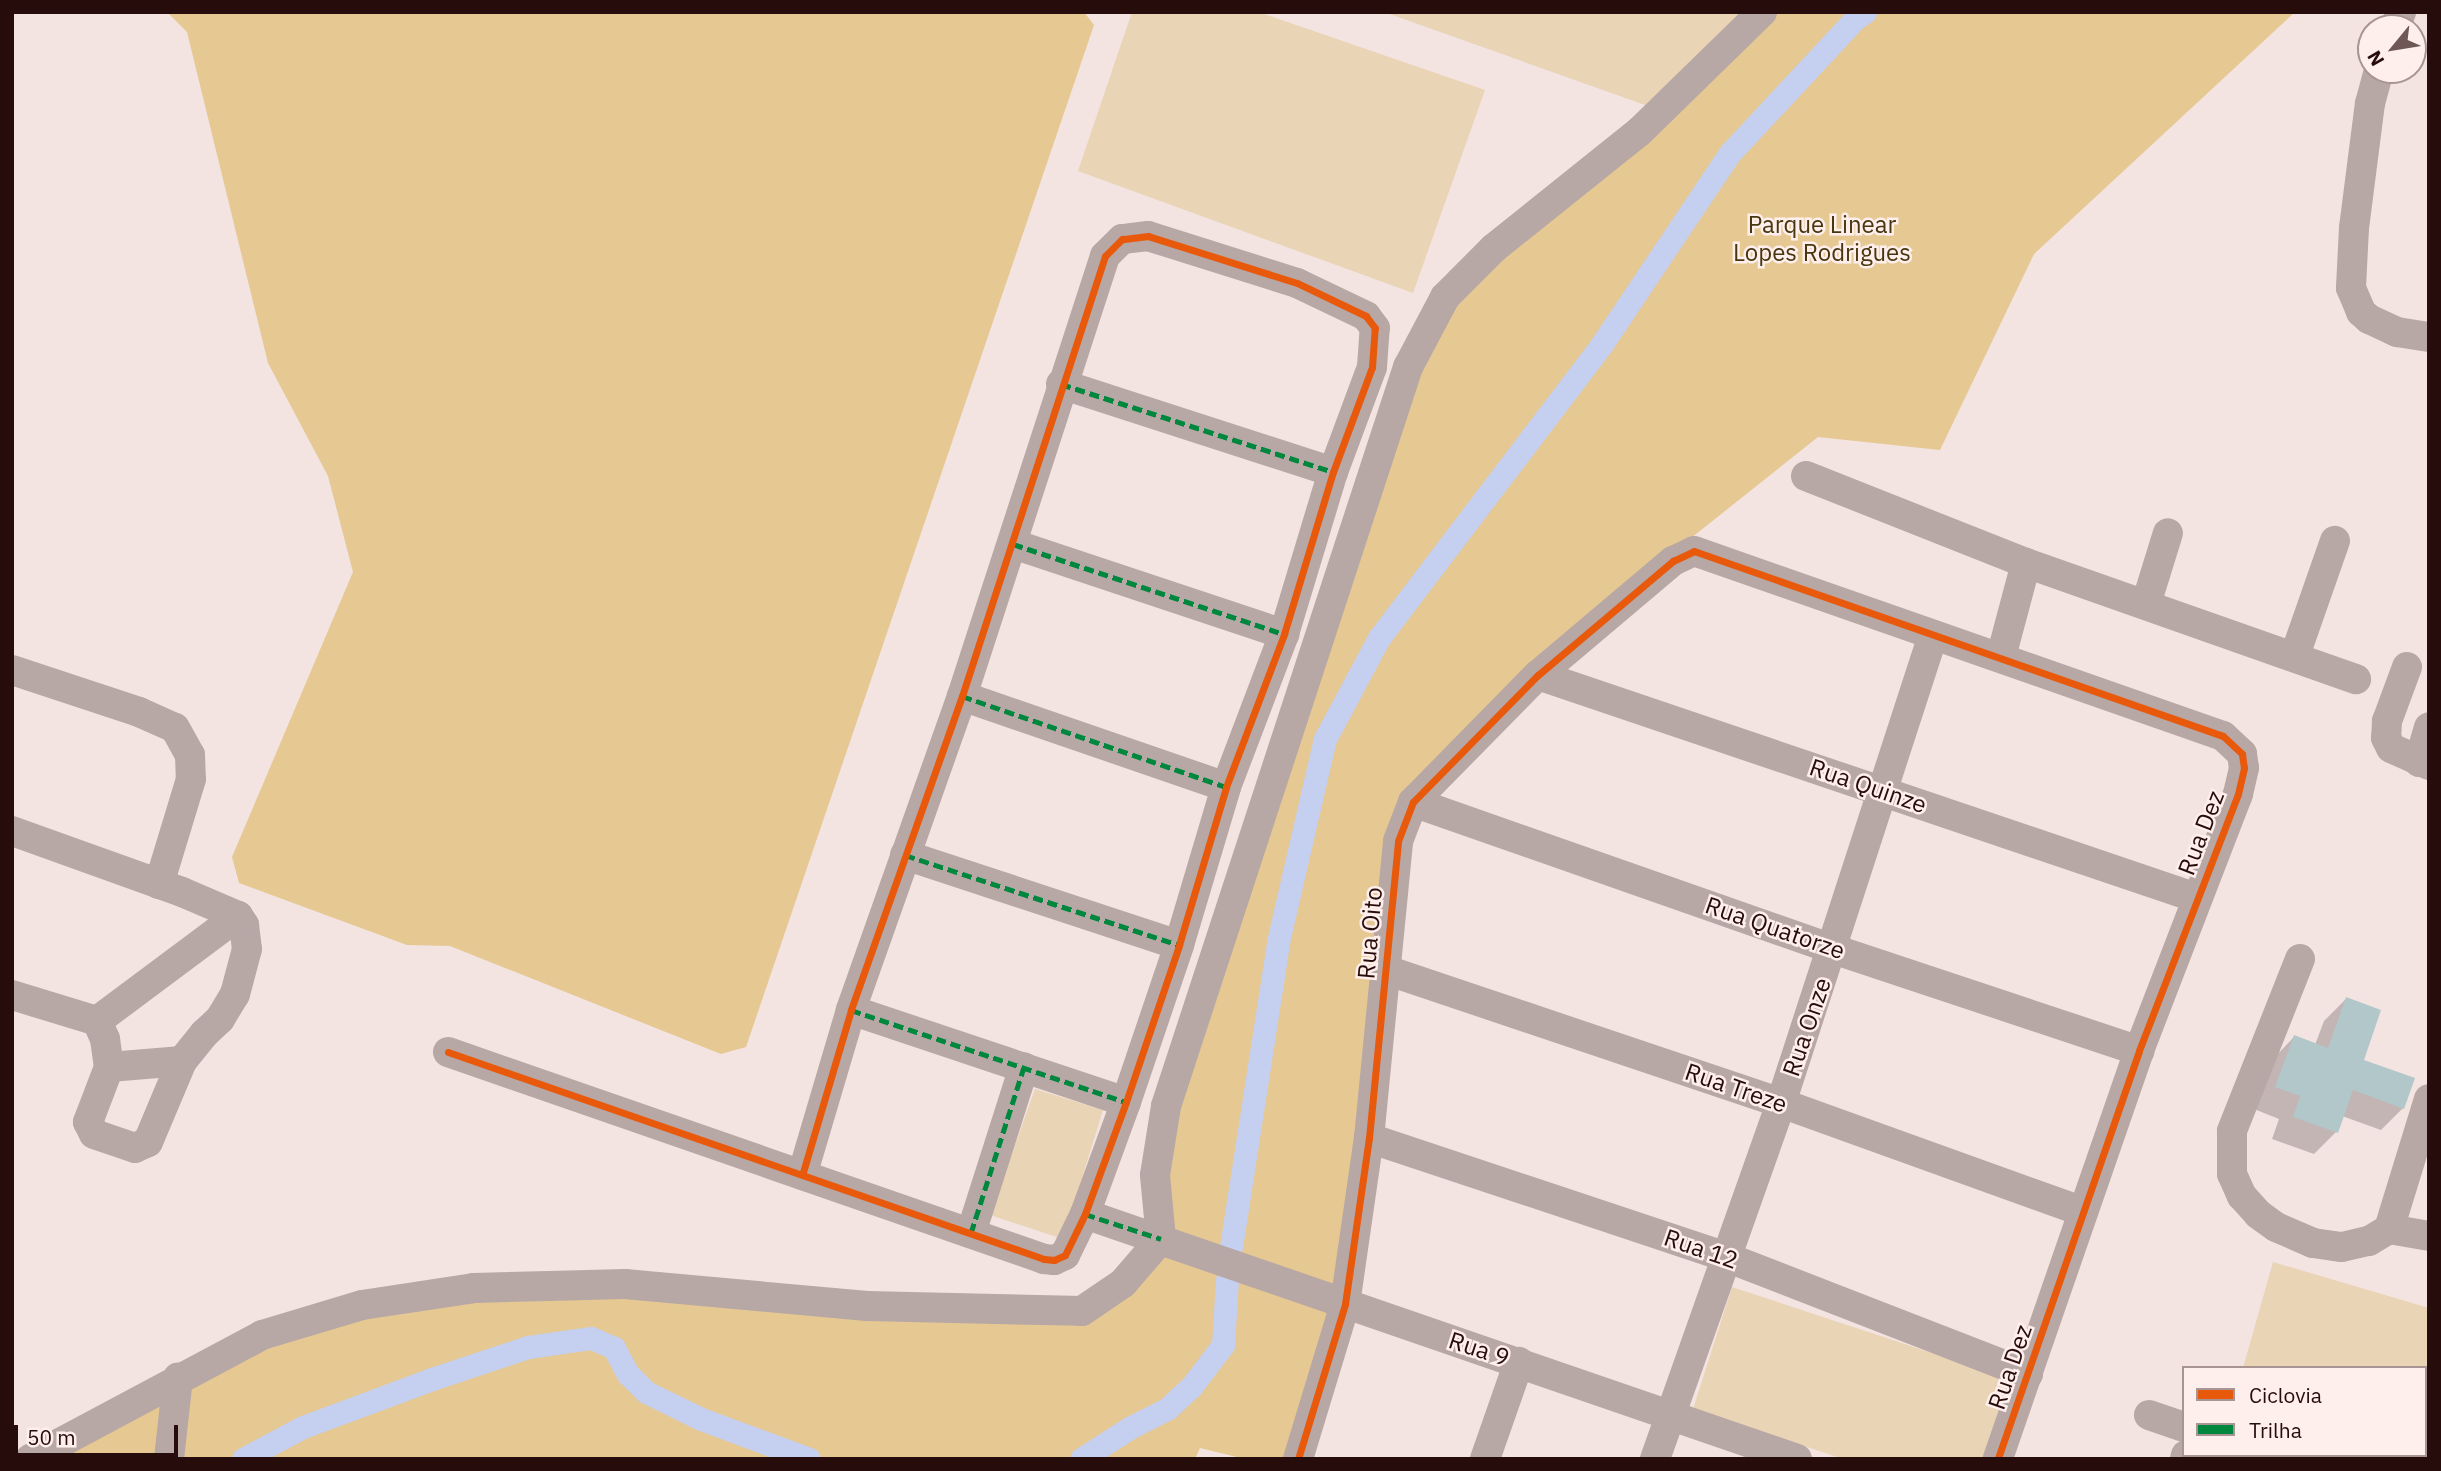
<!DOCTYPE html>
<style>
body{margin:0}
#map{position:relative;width:2441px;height:1471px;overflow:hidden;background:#f3e3e1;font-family:"IBM Plex Sans",sans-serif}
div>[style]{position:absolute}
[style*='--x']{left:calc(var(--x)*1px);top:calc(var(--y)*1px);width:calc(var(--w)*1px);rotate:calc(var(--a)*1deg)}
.green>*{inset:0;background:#e9d4b5}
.forest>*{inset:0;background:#e5c892}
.shadow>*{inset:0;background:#0003}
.canal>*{height:23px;margin:-11.5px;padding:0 11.5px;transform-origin:11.5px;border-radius:11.5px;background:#c5cff0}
.building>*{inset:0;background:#b2c7c9}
.minor>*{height:30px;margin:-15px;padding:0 15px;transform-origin:15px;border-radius:15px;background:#b7a7a5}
.quiet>*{height:5px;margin-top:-2.5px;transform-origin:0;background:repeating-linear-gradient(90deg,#00873e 0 10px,transparent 0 15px)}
.cycleway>*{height:7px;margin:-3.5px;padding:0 3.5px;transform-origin:3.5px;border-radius:3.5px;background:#e8590c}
span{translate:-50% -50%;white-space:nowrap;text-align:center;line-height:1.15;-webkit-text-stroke:5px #feeeec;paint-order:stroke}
.park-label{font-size:24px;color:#48370e}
.street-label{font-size:24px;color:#260c0a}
.frame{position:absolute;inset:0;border:14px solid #260c0a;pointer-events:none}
.legend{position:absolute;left:2182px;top:1366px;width:245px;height:91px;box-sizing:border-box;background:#feeeec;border:2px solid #a89492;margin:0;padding:9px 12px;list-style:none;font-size:21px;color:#260c0a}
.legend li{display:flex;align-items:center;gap:14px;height:35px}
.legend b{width:35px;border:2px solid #a89492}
.north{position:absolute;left:2357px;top:14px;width:70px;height:70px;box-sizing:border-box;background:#feeeec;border:2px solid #a89492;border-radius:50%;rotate:240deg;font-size:19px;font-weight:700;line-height:28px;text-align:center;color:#260c0a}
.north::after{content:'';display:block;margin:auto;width:24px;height:32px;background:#6e5755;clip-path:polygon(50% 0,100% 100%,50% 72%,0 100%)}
.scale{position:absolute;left:14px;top:1425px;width:164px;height:32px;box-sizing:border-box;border:4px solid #260c0a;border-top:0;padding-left:9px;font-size:21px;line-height:24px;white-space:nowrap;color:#260c0a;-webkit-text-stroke:5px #feeeec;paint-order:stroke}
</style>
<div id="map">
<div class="green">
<div style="clip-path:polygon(1132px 12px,1258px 12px,1485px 90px,1413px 293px,1078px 171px)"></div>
<div style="clip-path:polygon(1384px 12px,1745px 12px,1645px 105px)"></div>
<div style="clip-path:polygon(1035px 1089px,1103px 1110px,1063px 1239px,990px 1215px)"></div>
<div style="clip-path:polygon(2273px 1262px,2429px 1308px,2429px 1428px,2425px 1427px,2425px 1368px,2243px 1368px)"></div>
<div style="clip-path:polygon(1732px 1287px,2014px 1380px,1989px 1459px,1843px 1459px,1693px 1409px)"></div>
</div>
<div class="forest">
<div style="clip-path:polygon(167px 12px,1084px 12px,1094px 25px,746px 1047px,721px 1054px,450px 946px,407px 945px,239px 883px,232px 857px,353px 572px,328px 476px,268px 363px,187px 32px)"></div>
<div style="clip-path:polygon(1771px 12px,2295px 12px,2034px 254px,1940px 450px,1818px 437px,1681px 546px,1412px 799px,1389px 969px,1304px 1459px,1245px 1459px,1200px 1448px,1195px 1459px,45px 1459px,178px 1374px,483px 1278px,1077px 1310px,1147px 1254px,1161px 1107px,1448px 296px)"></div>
</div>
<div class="shadow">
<div style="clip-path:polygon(2346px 999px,2361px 1061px,2403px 1108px,2381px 1130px,2342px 1116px,2336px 1132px,2314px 1154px,2272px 1139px,2279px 1119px,2254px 1109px,2272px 1060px,2294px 1037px,2315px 1045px,2324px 1021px)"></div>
</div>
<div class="canal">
<div style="--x:1231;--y:1247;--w:309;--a:-81.2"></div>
<div style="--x:1278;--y:942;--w:208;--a:-77"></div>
<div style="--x:1325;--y:739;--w:115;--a:-61.9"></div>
<div style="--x:1379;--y:638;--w:369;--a:-52.8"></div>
<div style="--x:1602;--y:344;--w:230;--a:-56.2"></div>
<div style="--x:1730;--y:153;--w:185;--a:-47"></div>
<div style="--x:1856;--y:18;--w:11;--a:-34"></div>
<div style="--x:243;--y:1459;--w:68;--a:-28.1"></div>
<div style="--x:303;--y:1427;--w:138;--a:-20.4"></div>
<div style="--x:432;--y:1379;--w:101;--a:-18.4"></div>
<div style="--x:528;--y:1347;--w:64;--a:-8.1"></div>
<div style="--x:591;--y:1338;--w:25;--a:23"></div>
<div style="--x:614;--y:1348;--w:30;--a:62"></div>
<div style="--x:628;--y:1374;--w:25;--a:45"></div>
<div style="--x:646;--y:1392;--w:61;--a:26.1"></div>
<div style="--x:701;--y:1419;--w:115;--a:20.3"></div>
<div style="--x:1081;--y:1459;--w:59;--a:-32.6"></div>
<div style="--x:1131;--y:1427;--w:40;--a:-26.6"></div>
<div style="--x:1167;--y:1409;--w:33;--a:-43"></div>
<div style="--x:1191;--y:1387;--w:53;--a:-52.7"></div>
<div style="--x:1223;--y:1345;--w:65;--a:-86.5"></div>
</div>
<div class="building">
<div style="clip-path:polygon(2346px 997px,2381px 1010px,2364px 1060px,2415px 1078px,2404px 1109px,2353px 1090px,2338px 1133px,2293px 1117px,2300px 1096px,2275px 1087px,2294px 1035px,2328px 1048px)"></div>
</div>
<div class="minor">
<div style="--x:2395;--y:28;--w:17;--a:-69"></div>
<div style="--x:2379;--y:70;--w:34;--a:105"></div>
<div style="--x:2370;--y:103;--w:126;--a:97.3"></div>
<div style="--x:2354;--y:228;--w:60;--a:92.9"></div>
<div style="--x:2351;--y:288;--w:26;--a:67"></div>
<div style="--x:2361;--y:312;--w:11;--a:41"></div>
<div style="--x:2369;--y:319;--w:31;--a:25"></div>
<div style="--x:2397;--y:332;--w:32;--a:9"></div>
<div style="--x:1061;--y:384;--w:286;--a:17.9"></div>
<div style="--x:1806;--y:476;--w:237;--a:21.6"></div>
<div style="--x:2026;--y:563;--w:350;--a:19.4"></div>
<div style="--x:1013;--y:544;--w:286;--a:18.4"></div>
<div style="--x:2146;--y:604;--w:74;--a:-72.8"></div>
<div style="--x:2295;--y:655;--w:121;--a:-70.7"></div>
<div style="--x:2001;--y:657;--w:97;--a:-75.1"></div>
<div style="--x:2407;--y:667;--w:58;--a:110.3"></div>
<div style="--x:2387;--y:721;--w:17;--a:93"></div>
<div style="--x:2386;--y:738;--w:11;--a:63"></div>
<div style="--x:2391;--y:748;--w:42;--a:24.1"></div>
<div style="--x:12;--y:670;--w:134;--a:18.3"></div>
<div style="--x:139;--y:712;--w:39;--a:24"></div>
<div style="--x:175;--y:728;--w:31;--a:61"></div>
<div style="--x:190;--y:755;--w:24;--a:88"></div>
<div style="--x:191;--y:779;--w:110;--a:106.9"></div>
<div style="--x:1538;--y:675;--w:696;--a:18.7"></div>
<div style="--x:962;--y:696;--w:279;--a:19"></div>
<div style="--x:2419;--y:762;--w:36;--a:-74"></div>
<div style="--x:1413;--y:802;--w:445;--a:19.3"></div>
<div style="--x:1833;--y:949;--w:323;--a:18.4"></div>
<div style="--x:12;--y:831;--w:181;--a:19.7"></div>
<div style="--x:182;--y:892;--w:61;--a:23.2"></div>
<div style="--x:238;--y:916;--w:11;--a:56"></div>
<div style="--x:244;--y:925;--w:24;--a:83"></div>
<div style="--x:247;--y:949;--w:47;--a:104.9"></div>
<div style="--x:235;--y:994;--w:29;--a:121"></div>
<div style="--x:220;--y:1019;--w:22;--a:137"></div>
<div style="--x:204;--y:1034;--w:35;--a:129"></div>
<div style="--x:182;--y:1061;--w:73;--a:175.3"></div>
<div style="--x:905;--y:855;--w:288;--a:18.2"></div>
<div style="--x:2300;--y:959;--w:185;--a:111.6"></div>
<div style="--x:2232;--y:1131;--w:43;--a:90"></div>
<div style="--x:2232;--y:1174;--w:24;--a:66"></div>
<div style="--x:2242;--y:1196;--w:24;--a:48"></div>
<div style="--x:2258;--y:1214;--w:22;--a:36"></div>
<div style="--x:2276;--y:1227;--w:40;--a:23.4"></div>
<div style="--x:2313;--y:1243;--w:29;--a:8"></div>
<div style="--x:2342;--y:1247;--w:28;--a:-13"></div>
<div style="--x:2369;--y:1241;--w:23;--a:-31"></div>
<div style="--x:2389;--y:1229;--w:136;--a:-72.9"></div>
<div style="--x:1386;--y:970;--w:417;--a:18.6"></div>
<div style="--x:1781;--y:1103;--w:321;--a:19.8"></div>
<div style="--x:12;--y:995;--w:89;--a:17"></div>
<div style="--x:97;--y:1021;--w:176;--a:-36.7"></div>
<div style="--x:851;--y:1010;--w:290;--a:18.5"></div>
<div style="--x:97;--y:1021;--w:20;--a:66"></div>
<div style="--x:105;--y:1039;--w:28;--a:82"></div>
<div style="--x:109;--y:1067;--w:59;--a:110.9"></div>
<div style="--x:88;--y:1122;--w:13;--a:63"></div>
<div style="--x:94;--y:1134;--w:43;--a:18.9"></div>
<div style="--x:135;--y:1148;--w:14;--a:-25"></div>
<div style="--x:148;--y:1142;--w:88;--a:-67.2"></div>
<div style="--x:448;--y:1052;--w:631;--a:19.15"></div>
<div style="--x:1044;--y:1259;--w:10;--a:6"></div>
<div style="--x:1054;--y:1260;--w:12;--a:-24"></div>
<div style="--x:1065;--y:1255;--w:46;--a:-64"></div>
<div style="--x:1085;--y:1214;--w:119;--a:-69.9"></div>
<div style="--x:1126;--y:1102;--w:166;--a:-71.3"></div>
<div style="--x:1179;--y:945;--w:165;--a:-73.4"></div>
<div style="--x:1226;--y:787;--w:164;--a:-69.2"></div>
<div style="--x:1284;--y:634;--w:169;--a:-73.2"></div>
<div style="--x:1333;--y:472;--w:112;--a:-69.6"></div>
<div style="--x:1372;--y:367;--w:39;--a:-86"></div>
<div style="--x:1375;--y:328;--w:15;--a:-127"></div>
<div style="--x:1366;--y:316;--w:76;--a:-154.4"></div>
<div style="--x:1297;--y:283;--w:156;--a:-162.5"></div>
<div style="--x:1148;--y:236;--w:26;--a:173"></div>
<div style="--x:1122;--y:239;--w:24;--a:135"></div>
<div style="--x:1105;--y:256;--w:463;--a:108"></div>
<div style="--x:962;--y:696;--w:333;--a:109.5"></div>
<div style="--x:851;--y:1010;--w:172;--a:106.5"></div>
<div style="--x:1369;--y:1138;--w:376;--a:18.4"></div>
<div style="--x:1726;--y:1257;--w:324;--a:21.2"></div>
<div style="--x:1085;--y:1214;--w:753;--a:18.99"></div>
<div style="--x:2389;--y:1229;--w:41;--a:9.9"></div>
<div style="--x:971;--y:1233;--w:174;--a:-72.3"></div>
<div style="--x:2149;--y:1415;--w:37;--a:19"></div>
<div style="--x:2262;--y:1455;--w:11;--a:22"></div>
<div style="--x:30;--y:1459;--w:263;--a:-28.1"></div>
<div style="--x:262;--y:1335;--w:104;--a:-16.7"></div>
<div style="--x:362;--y:1305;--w:113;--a:-8.6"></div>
<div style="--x:474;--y:1288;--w:151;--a:-1.5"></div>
<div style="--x:625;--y:1284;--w:243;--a:5.2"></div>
<div style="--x:867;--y:1306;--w:215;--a:1.3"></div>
<div style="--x:1082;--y:1311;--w:50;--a:-34.3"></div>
<div style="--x:1123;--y:1283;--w:58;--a:-49.2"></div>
<div style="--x:1161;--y:1239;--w:64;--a:-95.4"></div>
<div style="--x:1155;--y:1175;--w:70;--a:-80.9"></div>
<div style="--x:1166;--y:1106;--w:778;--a:-71.87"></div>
<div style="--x:1408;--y:367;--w:79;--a:-62.1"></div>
<div style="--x:1445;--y:297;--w:69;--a:-45"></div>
<div style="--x:1494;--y:248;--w:186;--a:-38.7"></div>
<div style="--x:1639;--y:132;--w:172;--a:-44.3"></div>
<div style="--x:169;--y:1459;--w:82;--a:-83.7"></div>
<div style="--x:1298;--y:1459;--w:162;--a:-73.1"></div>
<div style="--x:1345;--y:1304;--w:168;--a:-81.8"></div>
<div style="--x:1369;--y:1138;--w:298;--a:-84.4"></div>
<div style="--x:1398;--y:841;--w:42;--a:-69"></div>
<div style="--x:1413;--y:802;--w:178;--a:-45.5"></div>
<div style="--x:1538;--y:675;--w:177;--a:-40.2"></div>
<div style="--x:1673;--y:561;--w:23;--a:-25"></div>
<div style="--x:1694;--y:551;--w:560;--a:19.28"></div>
<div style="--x:2223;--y:736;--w:26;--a:43"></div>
<div style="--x:2242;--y:754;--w:14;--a:82"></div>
<div style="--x:2244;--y:768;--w:27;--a:103"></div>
<div style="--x:2238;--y:794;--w:275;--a:111.1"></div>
<div style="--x:2139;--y:1051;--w:432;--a:109.1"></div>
<div style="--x:1485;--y:1459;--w:103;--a:-70.7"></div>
<div style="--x:1655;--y:1459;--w:378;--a:-70.5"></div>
<div style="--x:1781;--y:1103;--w:492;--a:-72"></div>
<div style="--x:2185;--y:1459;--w:4;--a:-76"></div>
</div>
<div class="quiet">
<div style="--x:1061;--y:384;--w:286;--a:17.9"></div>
<div style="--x:1013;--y:544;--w:286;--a:18.4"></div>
<div style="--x:962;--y:696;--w:279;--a:19"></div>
<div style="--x:905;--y:855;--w:288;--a:18.2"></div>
<div style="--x:851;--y:1010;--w:290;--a:18.5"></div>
<div style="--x:1085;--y:1214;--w:80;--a:18.2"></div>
<div style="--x:971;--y:1233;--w:174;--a:-72.3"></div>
</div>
<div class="cycleway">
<div style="--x:448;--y:1052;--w:631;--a:19.15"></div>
<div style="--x:1044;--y:1259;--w:10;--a:6"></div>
<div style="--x:1054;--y:1260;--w:12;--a:-24"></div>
<div style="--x:1065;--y:1255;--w:46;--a:-64"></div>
<div style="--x:1085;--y:1214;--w:119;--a:-69.9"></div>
<div style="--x:1126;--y:1102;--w:166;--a:-71.3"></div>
<div style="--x:1179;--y:945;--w:165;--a:-73.4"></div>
<div style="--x:1226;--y:787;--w:164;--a:-69.2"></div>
<div style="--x:1284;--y:634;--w:169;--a:-73.2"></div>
<div style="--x:1333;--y:472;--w:112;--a:-69.6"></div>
<div style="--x:1372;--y:367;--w:39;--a:-86"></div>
<div style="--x:1375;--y:328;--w:15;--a:-127"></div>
<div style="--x:1366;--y:316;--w:76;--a:-154.4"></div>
<div style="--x:1297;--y:283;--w:156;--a:-162.5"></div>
<div style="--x:1148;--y:236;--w:26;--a:173"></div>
<div style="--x:1122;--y:239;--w:24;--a:135"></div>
<div style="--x:1105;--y:256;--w:463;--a:108"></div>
<div style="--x:962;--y:696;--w:333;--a:109.5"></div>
<div style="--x:851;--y:1010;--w:172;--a:106.5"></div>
<div style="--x:1298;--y:1459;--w:162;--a:-73.1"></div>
<div style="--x:1345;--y:1304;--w:168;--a:-81.8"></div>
<div style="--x:1369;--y:1138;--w:298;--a:-84.4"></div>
<div style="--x:1398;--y:841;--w:42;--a:-69"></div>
<div style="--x:1413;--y:802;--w:178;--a:-45.5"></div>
<div style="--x:1538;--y:675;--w:177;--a:-40.2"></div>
<div style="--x:1673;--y:561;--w:23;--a:-25"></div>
<div style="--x:1694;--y:551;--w:560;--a:19.28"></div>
<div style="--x:2223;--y:736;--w:26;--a:43"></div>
<div style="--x:2242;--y:754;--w:14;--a:82"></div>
<div style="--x:2244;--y:768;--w:27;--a:103"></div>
<div style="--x:2238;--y:794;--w:275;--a:111.1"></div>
<div style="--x:2139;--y:1051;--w:432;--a:109.1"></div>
</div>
<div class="park-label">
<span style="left:1822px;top:239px">Parque Linear<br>Lopes Rodrigues</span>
</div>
<div class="street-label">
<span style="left:1868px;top:786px;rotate:19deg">Rua Quinze</span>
<span style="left:2201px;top:833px;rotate:-69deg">Rua Dez</span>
<span style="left:1775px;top:928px;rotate:19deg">Rua Quatorze</span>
<span style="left:1370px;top:933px;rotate:-85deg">Rua Oito</span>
<span style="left:1807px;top:1027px;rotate:-71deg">Rua Onze</span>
<span style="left:1736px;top:1088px;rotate:19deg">Rua Treze</span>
<span style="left:1701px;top:1249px;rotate:19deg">Rua 12</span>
<span style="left:1479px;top:1349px;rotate:18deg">Rua 9</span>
<span style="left:2010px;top:1367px;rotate:-71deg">Rua Dez</span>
</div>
<div class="frame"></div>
<ul class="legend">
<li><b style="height:9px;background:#e8590c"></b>Ciclovia</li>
<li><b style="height:9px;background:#00873e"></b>Trilha</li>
</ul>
<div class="north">N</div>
<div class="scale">50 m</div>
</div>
